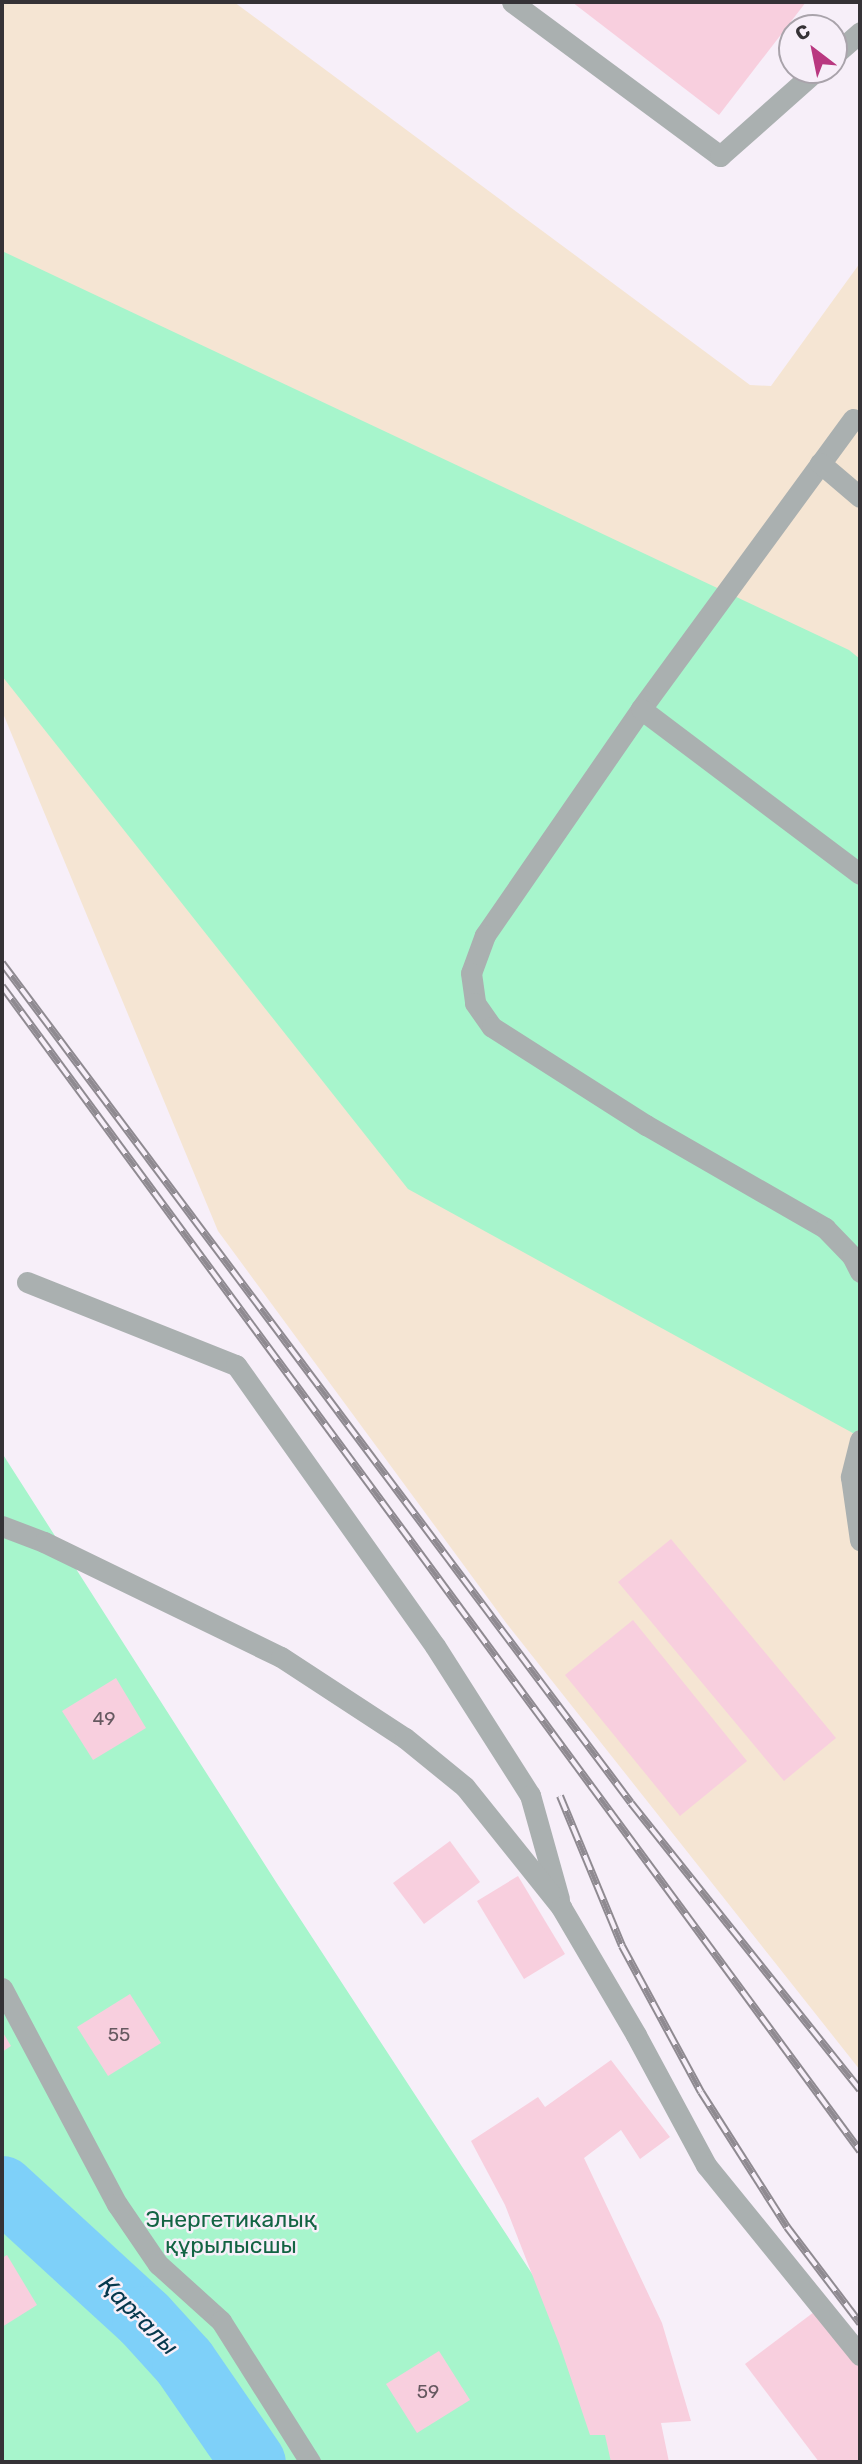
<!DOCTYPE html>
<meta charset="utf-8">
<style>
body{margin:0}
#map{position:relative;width:862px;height:2464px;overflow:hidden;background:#f7eff9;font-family:Rubik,sans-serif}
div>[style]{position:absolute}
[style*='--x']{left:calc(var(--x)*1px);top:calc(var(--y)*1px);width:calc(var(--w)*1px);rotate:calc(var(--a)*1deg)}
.industrial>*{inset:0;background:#f5e5d3}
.green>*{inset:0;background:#a7f5cc}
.river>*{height:65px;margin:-32.5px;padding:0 32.5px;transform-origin:32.5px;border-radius:32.5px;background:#7ed0f9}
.building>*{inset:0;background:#f8cfde}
.minor>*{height:21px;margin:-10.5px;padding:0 10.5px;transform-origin:10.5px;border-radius:10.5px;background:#aab0b0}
.rail>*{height:8px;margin-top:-4px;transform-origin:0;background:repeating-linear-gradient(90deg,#f7eff9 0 16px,#8f8a91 0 32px);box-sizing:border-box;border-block:2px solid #8f8a91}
span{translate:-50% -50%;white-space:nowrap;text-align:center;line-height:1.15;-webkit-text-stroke:5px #f7eff9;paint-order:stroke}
.number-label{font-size:19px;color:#665960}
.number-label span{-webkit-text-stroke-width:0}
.park-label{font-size:23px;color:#126443}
.water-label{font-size:24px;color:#06384d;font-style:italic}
.frame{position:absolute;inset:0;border:4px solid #353236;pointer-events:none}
.north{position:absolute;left:778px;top:14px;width:70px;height:70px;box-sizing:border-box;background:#f7eff9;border:2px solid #a9a3ab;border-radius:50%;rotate:328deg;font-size:19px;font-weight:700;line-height:28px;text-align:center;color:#353236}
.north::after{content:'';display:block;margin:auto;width:24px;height:32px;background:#b93880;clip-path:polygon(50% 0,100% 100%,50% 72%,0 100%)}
</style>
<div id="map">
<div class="industrial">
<div style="clip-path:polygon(2px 2px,234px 2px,750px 385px,771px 386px,860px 263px,860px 2070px,507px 1624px,218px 1231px,2px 711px)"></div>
</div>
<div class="green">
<div style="clip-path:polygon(2px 251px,849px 650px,860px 659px,860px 1437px,408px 1189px,2px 676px)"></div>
<div style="clip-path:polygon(2px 1453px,276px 1882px,655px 2462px,2px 2462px)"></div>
</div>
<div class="river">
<div style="--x:2;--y:2188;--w:193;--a:42.5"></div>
<div style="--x:144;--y:2318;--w:59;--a:47.7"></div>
<div style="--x:184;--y:2362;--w:121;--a:55.4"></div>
</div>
<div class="building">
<div style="clip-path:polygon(572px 2px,806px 2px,719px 115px)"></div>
<div style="clip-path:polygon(671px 1539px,836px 1738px,784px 1781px,618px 1582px)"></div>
<div style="clip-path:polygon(633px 1620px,747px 1761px,680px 1816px,565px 1675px)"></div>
<div style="clip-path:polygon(116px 1678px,146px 1728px,93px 1760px,62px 1711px)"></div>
<div style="clip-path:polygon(450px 1841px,480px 1882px,424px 1924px,393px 1883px)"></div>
<div style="clip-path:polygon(518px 1876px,565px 1954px,524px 1979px,477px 1901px)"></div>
<div style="clip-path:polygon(130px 1994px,161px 2043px,108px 2076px,77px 2027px)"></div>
<div style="clip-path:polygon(2px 2031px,11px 2046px,2px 2052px)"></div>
<div style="clip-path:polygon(611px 2060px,670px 2137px,640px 2159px,621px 2130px,584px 2158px,662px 2323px,691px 2421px,661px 2423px,669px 2462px,611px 2462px,605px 2435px,590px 2435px,560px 2346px,505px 2205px,471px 2141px,538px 2097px,545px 2107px)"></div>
<div style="clip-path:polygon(7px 2255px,37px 2305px,2px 2327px,2px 2258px)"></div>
<div style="clip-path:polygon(818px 2309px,860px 2365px,860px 2462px,819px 2462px,745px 2364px)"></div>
<div style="clip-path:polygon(439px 2351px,470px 2400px,417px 2433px,386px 2384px)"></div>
</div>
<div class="minor">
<div style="--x:512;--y:2;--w:259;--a:36.5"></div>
<div style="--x:720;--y:156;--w:130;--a:-41.6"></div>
<div style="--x:834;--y:55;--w:35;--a:-41"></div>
<div style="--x:853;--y:419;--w:359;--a:126.2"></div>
<div style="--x:641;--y:709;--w:275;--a:124.6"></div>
<div style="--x:485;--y:935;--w:40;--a:110.2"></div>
<div style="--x:471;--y:973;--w:30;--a:82"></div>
<div style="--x:475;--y:1003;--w:29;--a:55"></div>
<div style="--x:492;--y:1027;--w:183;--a:32.5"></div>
<div style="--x:646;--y:1125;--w:207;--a:29.9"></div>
<div style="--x:825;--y:1228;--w:39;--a:46"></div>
<div style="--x:852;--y:1256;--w:18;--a:63"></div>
<div style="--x:820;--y:463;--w:52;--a:40.4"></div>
<div style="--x:641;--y:709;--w:274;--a:37"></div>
<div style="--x:27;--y:1282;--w:225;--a:21.7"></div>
<div style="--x:236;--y:1365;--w:344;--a:54.7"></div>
<div style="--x:435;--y:1646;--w:177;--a:57.5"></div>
<div style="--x:530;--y:1795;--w:108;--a:74.4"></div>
<div style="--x:860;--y:1440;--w:38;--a:104"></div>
<div style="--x:851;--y:1477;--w:64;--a:81.9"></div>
<div style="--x:2;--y:1526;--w:45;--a:20.9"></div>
<div style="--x:44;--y:1542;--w:263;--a:25.9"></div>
<div style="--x:281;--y:1657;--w:148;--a:33.2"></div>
<div style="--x:405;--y:1738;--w:77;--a:39.2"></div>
<div style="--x:465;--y:1787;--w:154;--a:51.3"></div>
<div style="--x:561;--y:1907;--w:148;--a:59.6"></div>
<div style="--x:636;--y:2035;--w:148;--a:61.7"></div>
<div style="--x:706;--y:2165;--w:245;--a:51"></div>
<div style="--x:2;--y:1988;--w:245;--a:62"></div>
<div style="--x:117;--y:2204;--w:73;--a:55.7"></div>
<div style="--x:158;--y:2264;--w:85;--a:42.1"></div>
<div style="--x:221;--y:2321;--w:167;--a:57.7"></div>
</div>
<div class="rail">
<div style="--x:2;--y:963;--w:1049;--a:53.17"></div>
<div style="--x:631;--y:1803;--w:367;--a:51.4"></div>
<div style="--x:2;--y:986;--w:1447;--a:53.63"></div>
<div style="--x:560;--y:1796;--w:162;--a:67.5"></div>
<div style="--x:622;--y:1946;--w:166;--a:61.6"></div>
<div style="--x:701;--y:2092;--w:160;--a:57.5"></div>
<div style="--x:787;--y:2227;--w:121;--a:52.8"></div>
</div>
<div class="number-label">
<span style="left:104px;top:1719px">49</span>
<span style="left:119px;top:2035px">55</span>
<span style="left:428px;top:2392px">59</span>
</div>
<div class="park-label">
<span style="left:231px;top:2232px">Энергетикалық<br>құрылысшы</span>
</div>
<div class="water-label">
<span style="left:138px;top:2316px;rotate:45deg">Қарғалы</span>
</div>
<div class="frame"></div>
<div class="north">С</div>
</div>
